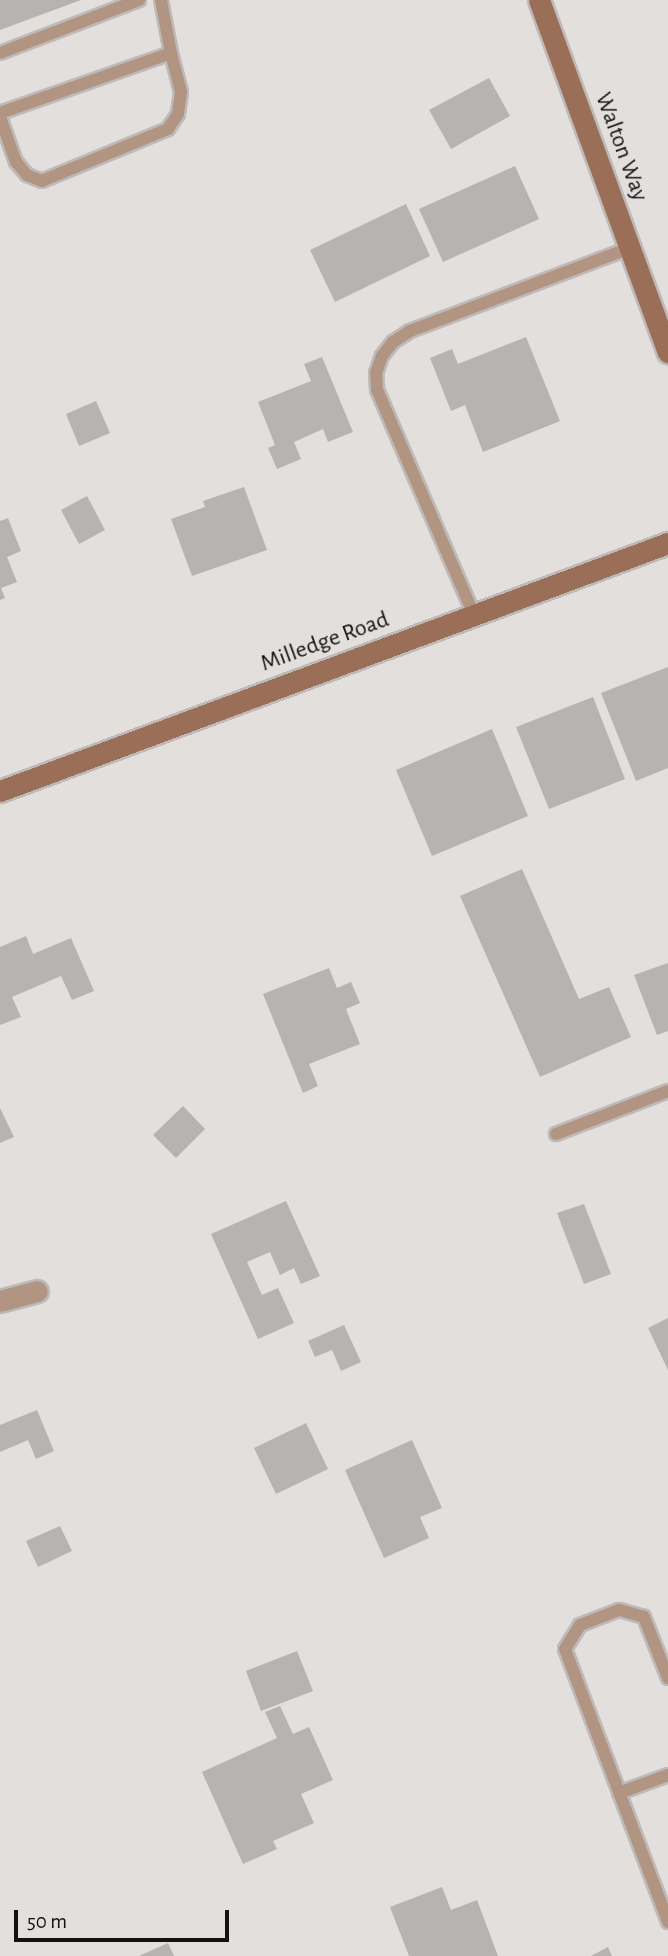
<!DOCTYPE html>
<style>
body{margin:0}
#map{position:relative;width:668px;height:1956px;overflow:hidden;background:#e2dfdd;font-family:"Alegreya Sans",sans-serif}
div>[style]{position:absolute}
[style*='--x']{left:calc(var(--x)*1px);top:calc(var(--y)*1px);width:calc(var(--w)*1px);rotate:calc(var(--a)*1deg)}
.building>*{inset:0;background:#b6b3b1}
.roads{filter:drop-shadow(2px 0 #bdbab8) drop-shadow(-2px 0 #bdbab8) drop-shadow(0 2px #bdbab8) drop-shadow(0 -2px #bdbab8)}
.lane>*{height:12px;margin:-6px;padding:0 6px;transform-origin:6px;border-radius:6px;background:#b29483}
.street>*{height:21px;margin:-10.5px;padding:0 10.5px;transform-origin:10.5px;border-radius:10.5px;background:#b29483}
.secondary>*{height:21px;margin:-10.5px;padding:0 10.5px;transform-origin:10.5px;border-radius:10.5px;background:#9a6e57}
span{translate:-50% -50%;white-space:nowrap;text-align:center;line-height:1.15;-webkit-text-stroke:5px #e2dfdd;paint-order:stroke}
.street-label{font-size:24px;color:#131211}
.scale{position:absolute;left:14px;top:1910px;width:215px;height:32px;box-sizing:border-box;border:4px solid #131211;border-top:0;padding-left:9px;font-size:21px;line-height:24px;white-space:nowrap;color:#131211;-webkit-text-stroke:5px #e2dfdd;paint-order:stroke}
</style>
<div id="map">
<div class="building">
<div style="clip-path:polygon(0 0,81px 0,0 30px)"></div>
<div style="clip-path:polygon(489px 78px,510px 116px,451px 149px,429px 110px)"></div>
<div style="clip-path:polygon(515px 166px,539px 219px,443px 262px,419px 209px)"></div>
<div style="clip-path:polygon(406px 204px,430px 256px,335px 302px,310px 250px)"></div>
<div style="clip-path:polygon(526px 337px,560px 421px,483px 452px,465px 405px,451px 411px,430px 358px,452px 349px,458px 364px)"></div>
<div style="clip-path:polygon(322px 357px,353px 432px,328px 442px,323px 429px,294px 442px,301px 459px,277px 469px,268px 448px,275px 445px,258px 402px,311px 381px,304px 364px)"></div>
<div style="clip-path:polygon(96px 401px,110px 433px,79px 446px,66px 414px)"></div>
<div style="clip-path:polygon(244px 487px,267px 550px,192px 576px,171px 519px,205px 507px,203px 501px)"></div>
<div style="clip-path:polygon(87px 496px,105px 530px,79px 544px,61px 510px)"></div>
<div style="clip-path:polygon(8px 518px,21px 551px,7px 557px,17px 582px,1px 588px,5px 598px,0 600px,0 521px)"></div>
<div style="clip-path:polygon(668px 667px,668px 768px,636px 781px,601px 693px)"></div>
<div style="clip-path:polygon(593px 697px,625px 779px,549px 809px,516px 727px)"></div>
<div style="clip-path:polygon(492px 729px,528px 816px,432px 856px,396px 770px)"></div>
<div style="clip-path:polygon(522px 869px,579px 999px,609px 987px,631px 1037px,540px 1077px,460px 896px)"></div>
<div style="clip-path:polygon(26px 936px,33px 954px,71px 938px,94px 991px,72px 1000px,61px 976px,12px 997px,21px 1017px,0 1025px,0 947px)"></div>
<div style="clip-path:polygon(668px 963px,668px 1031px,657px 1035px,634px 975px)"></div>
<div style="clip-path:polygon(329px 968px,337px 988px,351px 982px,360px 1003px,346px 1009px,360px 1044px,309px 1064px,318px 1086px,303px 1093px,263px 994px)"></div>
<div style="clip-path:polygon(183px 1106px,205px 1129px,176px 1158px,153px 1135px)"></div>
<div style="clip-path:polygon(0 1108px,14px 1137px,0 1143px)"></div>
<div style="clip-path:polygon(286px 1201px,320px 1276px,301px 1284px,294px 1268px,280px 1275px,270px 1252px,247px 1262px,262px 1295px,278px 1288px,294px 1323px,258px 1339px,211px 1234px)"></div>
<div style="clip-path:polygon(584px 1204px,611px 1274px,584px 1284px,557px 1213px)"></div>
<div style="clip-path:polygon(668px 1318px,668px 1370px,648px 1328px)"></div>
<div style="clip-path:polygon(344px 1325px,361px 1362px,341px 1371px,332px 1350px,315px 1357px,308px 1341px)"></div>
<div style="clip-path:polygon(37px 1410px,54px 1451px,36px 1459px,28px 1440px,0 1452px,0 1425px)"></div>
<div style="clip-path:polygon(306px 1423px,328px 1469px,276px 1494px,254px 1448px)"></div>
<div style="clip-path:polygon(412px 1440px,442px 1508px,420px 1517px,429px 1538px,384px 1558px,345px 1470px)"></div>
<div style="clip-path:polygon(60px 1526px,72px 1551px,38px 1567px,26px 1541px)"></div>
<div style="clip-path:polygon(297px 1651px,313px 1691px,261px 1711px,246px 1671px)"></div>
<div style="clip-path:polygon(280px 1706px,293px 1734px,309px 1727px,333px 1780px,301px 1794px,314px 1823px,273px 1841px,277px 1849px,243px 1864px,202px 1772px,277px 1738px,265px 1712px)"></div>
<div style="clip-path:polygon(442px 1887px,451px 1910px,477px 1900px,498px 1956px,409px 1956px,390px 1907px)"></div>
<div style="clip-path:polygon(168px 1943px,174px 1956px,139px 1956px)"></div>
<div style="clip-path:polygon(608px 1947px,612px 1956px,591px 1956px)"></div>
</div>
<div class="roads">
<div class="lane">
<div style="--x:161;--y:0;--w:54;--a:79.3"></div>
<div style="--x:0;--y:53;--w:149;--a:-20.9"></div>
<div style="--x:0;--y:113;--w:181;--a:-19.3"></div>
<div style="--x:171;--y:53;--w:40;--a:75.6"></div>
<div style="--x:181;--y:92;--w:22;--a:98"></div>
<div style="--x:178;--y:114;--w:18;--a:124"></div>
<div style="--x:168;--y:129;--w:136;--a:157.6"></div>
<div style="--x:42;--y:181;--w:16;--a:-158"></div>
<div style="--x:27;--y:175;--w:17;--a:-130"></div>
<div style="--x:16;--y:162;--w:48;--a:-109.6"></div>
<div style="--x:474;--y:615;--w:245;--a:-113.3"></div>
<div style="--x:377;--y:390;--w:17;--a:-93"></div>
<div style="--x:376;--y:373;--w:18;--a:-71"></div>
<div style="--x:382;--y:356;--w:18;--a:-52"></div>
<div style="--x:393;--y:342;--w:20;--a:-33"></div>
<div style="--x:410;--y:331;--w:235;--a:-20.7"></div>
<div style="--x:556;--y:1134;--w:120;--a:-21"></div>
<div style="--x:668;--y:1678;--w:66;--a:-111.5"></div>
<div style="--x:644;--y:1617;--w:26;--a:-164"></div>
<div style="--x:619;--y:1610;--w:42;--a:159"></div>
<div style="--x:580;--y:1625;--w:28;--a:122"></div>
<div style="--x:565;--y:1649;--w:292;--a:69.3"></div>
<div style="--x:619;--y:1793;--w:52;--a:-20.2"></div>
</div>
<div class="street">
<div style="--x:0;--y:1301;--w:38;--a:-15"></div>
</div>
<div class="secondary">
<div style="--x:539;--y:0;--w:375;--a:69.9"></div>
<div style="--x:0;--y:791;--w:713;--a:-20.37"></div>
</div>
</div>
<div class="street-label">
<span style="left:621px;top:147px;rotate:70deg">Walton Way</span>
<span style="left:325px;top:642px;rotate:-20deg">Milledge Road</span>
</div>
<div class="scale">50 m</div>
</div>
